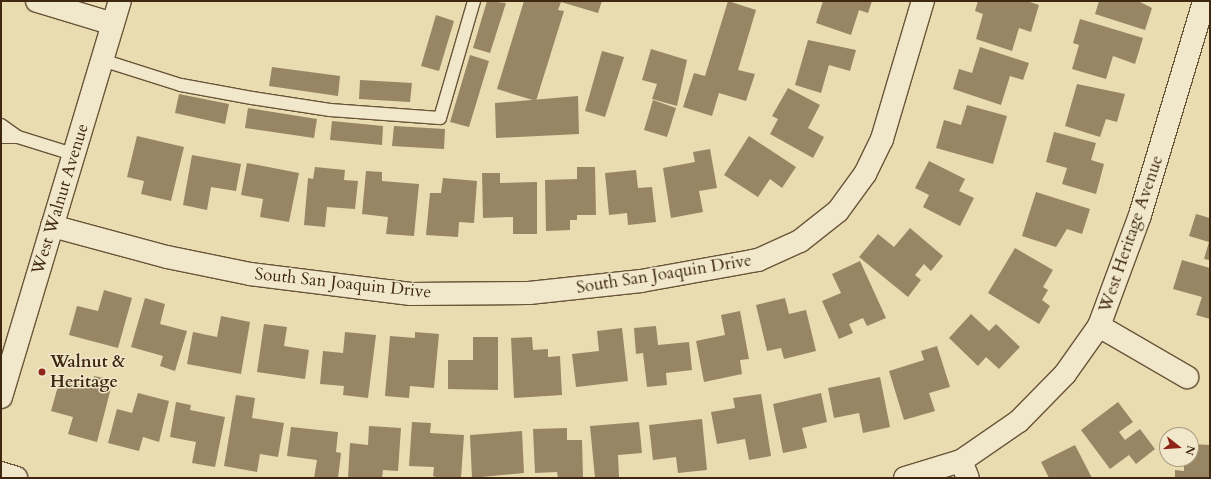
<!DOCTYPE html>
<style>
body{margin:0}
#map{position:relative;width:1211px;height:479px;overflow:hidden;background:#e9dcb1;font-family:Cardo,serif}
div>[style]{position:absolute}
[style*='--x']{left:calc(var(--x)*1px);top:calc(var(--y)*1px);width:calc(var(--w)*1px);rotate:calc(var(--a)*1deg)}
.building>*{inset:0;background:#978564}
.roads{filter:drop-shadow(1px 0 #6a5438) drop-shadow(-1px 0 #6a5438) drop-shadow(0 1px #6a5438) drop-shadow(0 -1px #6a5438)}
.lane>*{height:12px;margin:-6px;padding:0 6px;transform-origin:6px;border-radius:6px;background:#f1e8cc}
.street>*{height:22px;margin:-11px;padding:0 11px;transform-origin:11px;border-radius:11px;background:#f1e8cc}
.secondary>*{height:22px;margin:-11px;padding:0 11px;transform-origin:11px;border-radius:11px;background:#f1e8cc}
.dots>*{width:11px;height:11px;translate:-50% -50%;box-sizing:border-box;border:2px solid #f1e8cc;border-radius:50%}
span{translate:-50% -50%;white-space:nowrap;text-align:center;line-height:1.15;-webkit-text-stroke:3px #f1e8cc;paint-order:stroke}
.street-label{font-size:17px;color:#3f2710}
.poi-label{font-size:17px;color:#3f2710;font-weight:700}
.left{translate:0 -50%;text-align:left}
.frame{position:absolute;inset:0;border:2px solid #3f2710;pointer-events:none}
.north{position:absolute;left:1159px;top:427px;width:40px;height:40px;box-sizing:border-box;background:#f1e8cc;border:1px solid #aa9b81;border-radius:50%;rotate:107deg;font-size:11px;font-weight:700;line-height:16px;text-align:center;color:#3f2710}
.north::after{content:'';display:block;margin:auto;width:14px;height:18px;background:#8f2418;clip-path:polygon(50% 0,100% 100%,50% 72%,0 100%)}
</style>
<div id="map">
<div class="building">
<div style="clip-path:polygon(487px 1px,506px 3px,490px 53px,473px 48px)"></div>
<div style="clip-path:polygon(524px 1px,602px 1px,598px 13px,561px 2px,558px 10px,564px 11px,536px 101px,497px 89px)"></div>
<div style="clip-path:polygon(728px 1px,756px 10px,738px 70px,755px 74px,746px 101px,719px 93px,712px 116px,683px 107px,694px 73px,705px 76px)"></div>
<div style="clip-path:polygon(823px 1px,872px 1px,868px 13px,859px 10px,851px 35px,816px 23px)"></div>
<div style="clip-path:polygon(978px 1px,1027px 1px,1039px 5px,1031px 32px,1019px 28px,1012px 51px,976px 39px,983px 14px,975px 11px)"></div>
<div style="clip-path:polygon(1099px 1px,1138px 1px,1152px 8px,1145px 30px,1095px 14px)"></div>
<div style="clip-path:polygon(436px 15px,454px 21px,439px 71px,421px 66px)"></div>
<div style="clip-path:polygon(1080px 19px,1143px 38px,1135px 64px,1113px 56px,1106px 79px,1072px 69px,1079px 45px,1073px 43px)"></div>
<div style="clip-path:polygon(808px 40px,856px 50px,850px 71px,829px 65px,821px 93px,795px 85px)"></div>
<div style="clip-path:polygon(980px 47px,1029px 63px,1023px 80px,1010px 76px,1001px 105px,953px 89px,959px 69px,972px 73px)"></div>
<div style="clip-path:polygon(651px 49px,687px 60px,677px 106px,652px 99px,657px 84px,642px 80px)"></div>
<div style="clip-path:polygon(602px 51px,624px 57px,605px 117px,585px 111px)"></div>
<div style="clip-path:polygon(470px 55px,489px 61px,469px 127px,450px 122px)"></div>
<div style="clip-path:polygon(272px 67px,340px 76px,338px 96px,269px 86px)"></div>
<div style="clip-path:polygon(360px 80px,412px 83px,410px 102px,359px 99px)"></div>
<div style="clip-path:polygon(1077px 84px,1125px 94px,1117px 122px,1106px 119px,1100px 137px,1065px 126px)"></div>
<div style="clip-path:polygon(788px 88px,820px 105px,808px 128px,824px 137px,813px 158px,770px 134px,778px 119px,772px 116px)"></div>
<div style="clip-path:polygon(179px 94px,229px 104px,225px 124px,175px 113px)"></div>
<div style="clip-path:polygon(578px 96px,579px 134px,496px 138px,495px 103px)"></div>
<div style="clip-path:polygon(653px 100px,676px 108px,667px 137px,644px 130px)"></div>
<div style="clip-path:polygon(967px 105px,1007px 116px,993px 164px,936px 148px,944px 120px,961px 125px)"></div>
<div style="clip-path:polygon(248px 108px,317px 119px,314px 138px,245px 128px)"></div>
<div style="clip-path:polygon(332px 121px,383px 126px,382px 145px,330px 140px)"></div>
<div style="clip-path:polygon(394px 126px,445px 129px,444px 149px,392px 146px)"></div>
<div style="clip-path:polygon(1054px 132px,1096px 143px,1091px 160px,1104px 164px,1096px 194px,1062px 184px,1067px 168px,1046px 162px)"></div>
<div style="clip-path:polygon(137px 136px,184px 147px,171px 201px,141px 194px,144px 181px,127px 177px)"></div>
<div style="clip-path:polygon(749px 136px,796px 167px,782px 188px,770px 179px,758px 197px,724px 175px)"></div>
<div style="clip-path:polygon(710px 149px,717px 188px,699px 191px,703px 212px,671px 218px,663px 168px,695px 162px,693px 152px)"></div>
<div style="clip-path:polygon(192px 155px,241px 164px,236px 191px,211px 187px,207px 210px,183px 205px)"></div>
<div style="clip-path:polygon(929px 161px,965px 179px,959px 191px,974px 198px,960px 226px,923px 207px,929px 195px,915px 188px)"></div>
<div style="clip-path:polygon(247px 163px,299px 173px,289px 222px,260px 217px,263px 199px,241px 195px)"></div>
<div style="clip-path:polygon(315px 167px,345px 170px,344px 180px,358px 181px,355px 209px,327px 207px,325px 227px,304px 225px,308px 178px,313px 179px)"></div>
<div style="clip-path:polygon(577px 167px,595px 167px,596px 215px,577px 215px,577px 220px,570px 220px,570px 230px,546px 231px,545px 180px,577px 179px)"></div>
<div style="clip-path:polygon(636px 170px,638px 188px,652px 187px,656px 222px,628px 225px,627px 213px,609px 215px,605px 173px)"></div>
<div style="clip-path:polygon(366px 171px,382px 172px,382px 181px,419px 184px,414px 236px,386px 234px,388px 217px,362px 214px)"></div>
<div style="clip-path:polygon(482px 173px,500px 173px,500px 183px,537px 182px,537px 234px,513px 234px,513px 217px,483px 218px)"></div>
<div style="clip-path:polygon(443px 178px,477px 181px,474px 223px,459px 222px,458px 237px,426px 235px,430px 193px,441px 193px)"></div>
<div style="clip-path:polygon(1036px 192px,1090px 209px,1082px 234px,1067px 229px,1056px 247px,1022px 236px)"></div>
<div style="clip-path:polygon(1196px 214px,1210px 218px,1210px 260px,1204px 259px,1209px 242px,1189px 236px)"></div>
<div style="clip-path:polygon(910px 228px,943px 256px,931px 271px,924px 264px,915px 275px,921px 280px,908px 297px,859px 257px,878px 234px,894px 247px)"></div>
<div style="clip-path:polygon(1015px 248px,1053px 270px,1043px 287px,1048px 290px,1042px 300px,1050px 306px,1039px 324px,988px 293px)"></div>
<div style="clip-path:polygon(1182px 260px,1210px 268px,1210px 319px,1196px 315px,1202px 297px,1173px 289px)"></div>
<div style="clip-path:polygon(860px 261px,886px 318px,867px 326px,863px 318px,849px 324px,853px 333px,839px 339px,822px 301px,841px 293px,832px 274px)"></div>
<div style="clip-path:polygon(104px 290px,132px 298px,118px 348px,69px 335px,77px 306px,98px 311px)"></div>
<div style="clip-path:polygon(145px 298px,165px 304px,160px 324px,187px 331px,175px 371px,160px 366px,163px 356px,131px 347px)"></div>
<div style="clip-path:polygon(785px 298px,789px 314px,806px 310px,816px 351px,784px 359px,781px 348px,767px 351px,756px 305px)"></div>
<div style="clip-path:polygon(740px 311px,749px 359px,740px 360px,742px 374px,704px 382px,696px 341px,725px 335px,721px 315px)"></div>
<div style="clip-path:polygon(971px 314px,989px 331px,996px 324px,1020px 347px,999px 369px,986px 357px,978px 366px,949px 338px)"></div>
<div style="clip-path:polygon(221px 316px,250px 322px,241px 374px,187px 364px,193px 332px,217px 337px)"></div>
<div style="clip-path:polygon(264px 324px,287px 327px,284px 346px,309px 350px,305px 379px,257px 372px)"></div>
<div style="clip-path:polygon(656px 326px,658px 345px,689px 342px,692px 370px,666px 373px,667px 385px,647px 387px,643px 353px,636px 354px,634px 328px)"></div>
<div style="clip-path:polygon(622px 328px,628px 381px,576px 387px,572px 354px,599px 351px,597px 331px)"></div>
<div style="clip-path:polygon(345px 332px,376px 335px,368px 398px,343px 395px,344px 386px,320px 384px,323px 351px,343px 353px)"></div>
<div style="clip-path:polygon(415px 332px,439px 334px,434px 388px,410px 386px,409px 398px,385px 396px,390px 336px,415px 338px)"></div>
<div style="clip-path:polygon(473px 337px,498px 337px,498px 390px,448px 389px,448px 360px,473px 360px)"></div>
<div style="clip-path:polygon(532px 337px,533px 350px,548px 349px,548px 357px,560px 356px,562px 395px,514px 398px,511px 338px)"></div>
<div style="clip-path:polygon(937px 346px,950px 387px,929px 393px,935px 411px,904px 420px,889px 371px,924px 360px,921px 351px)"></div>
<div style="clip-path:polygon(94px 376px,113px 380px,97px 442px,68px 434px,73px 417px,51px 411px,60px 379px,91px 388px)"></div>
<div style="clip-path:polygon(880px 377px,890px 427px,863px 433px,859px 413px,834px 418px,828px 388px)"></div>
<div style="clip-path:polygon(138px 393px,169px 401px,159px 442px,143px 437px,139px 451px,108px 443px,117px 409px,132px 413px)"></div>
<div style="clip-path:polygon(821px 393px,827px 422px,802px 428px,807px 448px,783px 453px,773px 404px)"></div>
<div style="clip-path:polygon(761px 394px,771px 456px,749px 460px,745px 439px,717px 444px,711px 412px,735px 408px,733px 398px)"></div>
<div style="clip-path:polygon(236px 395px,255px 398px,252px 418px,284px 423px,278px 457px,260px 454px,257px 472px,224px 466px)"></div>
<div style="clip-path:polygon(176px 402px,191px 405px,190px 410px,225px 417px,215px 467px,192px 463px,196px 442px,170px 437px)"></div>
<div style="clip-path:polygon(1118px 402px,1133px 422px,1119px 432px,1125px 440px,1140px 429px,1155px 449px,1136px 464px,1129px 455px,1110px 469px,1081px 430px)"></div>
<div style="clip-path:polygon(702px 419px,707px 470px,678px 473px,676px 457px,653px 460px,649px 425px)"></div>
<div style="clip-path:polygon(412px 422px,431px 423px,430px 433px,464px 435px,461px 478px,439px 478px,433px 476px,434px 467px,409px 466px)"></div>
<div style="clip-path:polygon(639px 422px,642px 453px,618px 455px,619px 477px,595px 478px,590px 426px)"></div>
<div style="clip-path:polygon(369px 426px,401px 428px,398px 471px,383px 470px,382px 478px,348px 478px,350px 443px,368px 445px)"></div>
<div style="clip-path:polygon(291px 427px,338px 432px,336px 452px,341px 453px,338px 478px,314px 478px,317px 460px,287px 456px)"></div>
<div style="clip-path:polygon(567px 428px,567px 440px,582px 440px,583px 478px,558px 478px,557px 472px,535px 473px,533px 429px)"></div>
<div style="clip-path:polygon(522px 431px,524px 473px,472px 478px,470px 435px)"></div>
<div style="clip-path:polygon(1191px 444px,1210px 445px,1210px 478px,1175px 478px,1175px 470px,1184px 471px,1184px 459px,1191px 459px)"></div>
<div style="clip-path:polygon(1075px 445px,1092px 478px,1049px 478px,1041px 462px)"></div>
</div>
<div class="roads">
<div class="lane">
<div style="--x:102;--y:60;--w:83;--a:17.6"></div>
<div style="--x:181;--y:85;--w:72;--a:10.4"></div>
<div style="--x:252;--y:98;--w:79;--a:8.7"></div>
<div style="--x:330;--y:110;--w:110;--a:4.2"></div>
<div style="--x:440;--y:118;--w:122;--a:-73.8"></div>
<div style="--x:1;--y:125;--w:21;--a:35"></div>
<div style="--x:1;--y:137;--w:17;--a:0"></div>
<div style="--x:18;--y:137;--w:58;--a:17.2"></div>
</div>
<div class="street">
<div style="--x:37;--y:1;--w:79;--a:16.8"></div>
<div style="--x:52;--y:226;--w:119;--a:15.1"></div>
<div style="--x:167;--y:257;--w:85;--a:11.6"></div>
<div style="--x:250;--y:274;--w:162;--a:7.1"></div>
<div style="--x:411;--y:294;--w:118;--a:-0.5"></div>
<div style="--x:529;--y:293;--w:113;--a:-6.1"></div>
<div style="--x:641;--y:281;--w:119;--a:-10.2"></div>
<div style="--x:758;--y:260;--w:46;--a:-24.3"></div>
<div style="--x:800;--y:241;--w:48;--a:-38.3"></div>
<div style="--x:838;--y:211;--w:46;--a:-53.9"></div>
<div style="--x:865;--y:174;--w:39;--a:-64"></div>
<div style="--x:882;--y:139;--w:144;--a:-73.5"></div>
<div style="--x:1099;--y:326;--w:102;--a:30.1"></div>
<div style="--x:961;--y:461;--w:18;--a:68"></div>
<div style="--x:1;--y:473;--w:16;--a:18"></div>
<div style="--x:905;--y:478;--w:59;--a:-16.9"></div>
<div style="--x:961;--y:461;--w:70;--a:-34.6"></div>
<div style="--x:1019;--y:421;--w:66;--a:-45.6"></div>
<div style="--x:1065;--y:374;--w:59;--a:-54.7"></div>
<div style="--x:1099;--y:326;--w:118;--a:-69.7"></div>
<div style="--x:1140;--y:215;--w:223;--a:-73.3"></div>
</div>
<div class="secondary">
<div style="--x:1;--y:397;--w:413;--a:-73.3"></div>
</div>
</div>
<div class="dots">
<div style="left:42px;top:372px;background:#8f2418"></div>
</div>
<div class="street-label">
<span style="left:60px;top:199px;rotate:-73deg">West Walnut Avenue</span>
<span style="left:1131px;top:234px;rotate:-71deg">West Heritage Avenue</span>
<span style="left:664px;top:274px;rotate:-9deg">South San Joaquin Drive</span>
<span style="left:343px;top:283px;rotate:6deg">South San Joaquin Drive</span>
</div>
<div class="poi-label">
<span class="left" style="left:50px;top:372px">Walnut &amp;<br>Heritage</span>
</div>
<div class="frame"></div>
<div class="north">N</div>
</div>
